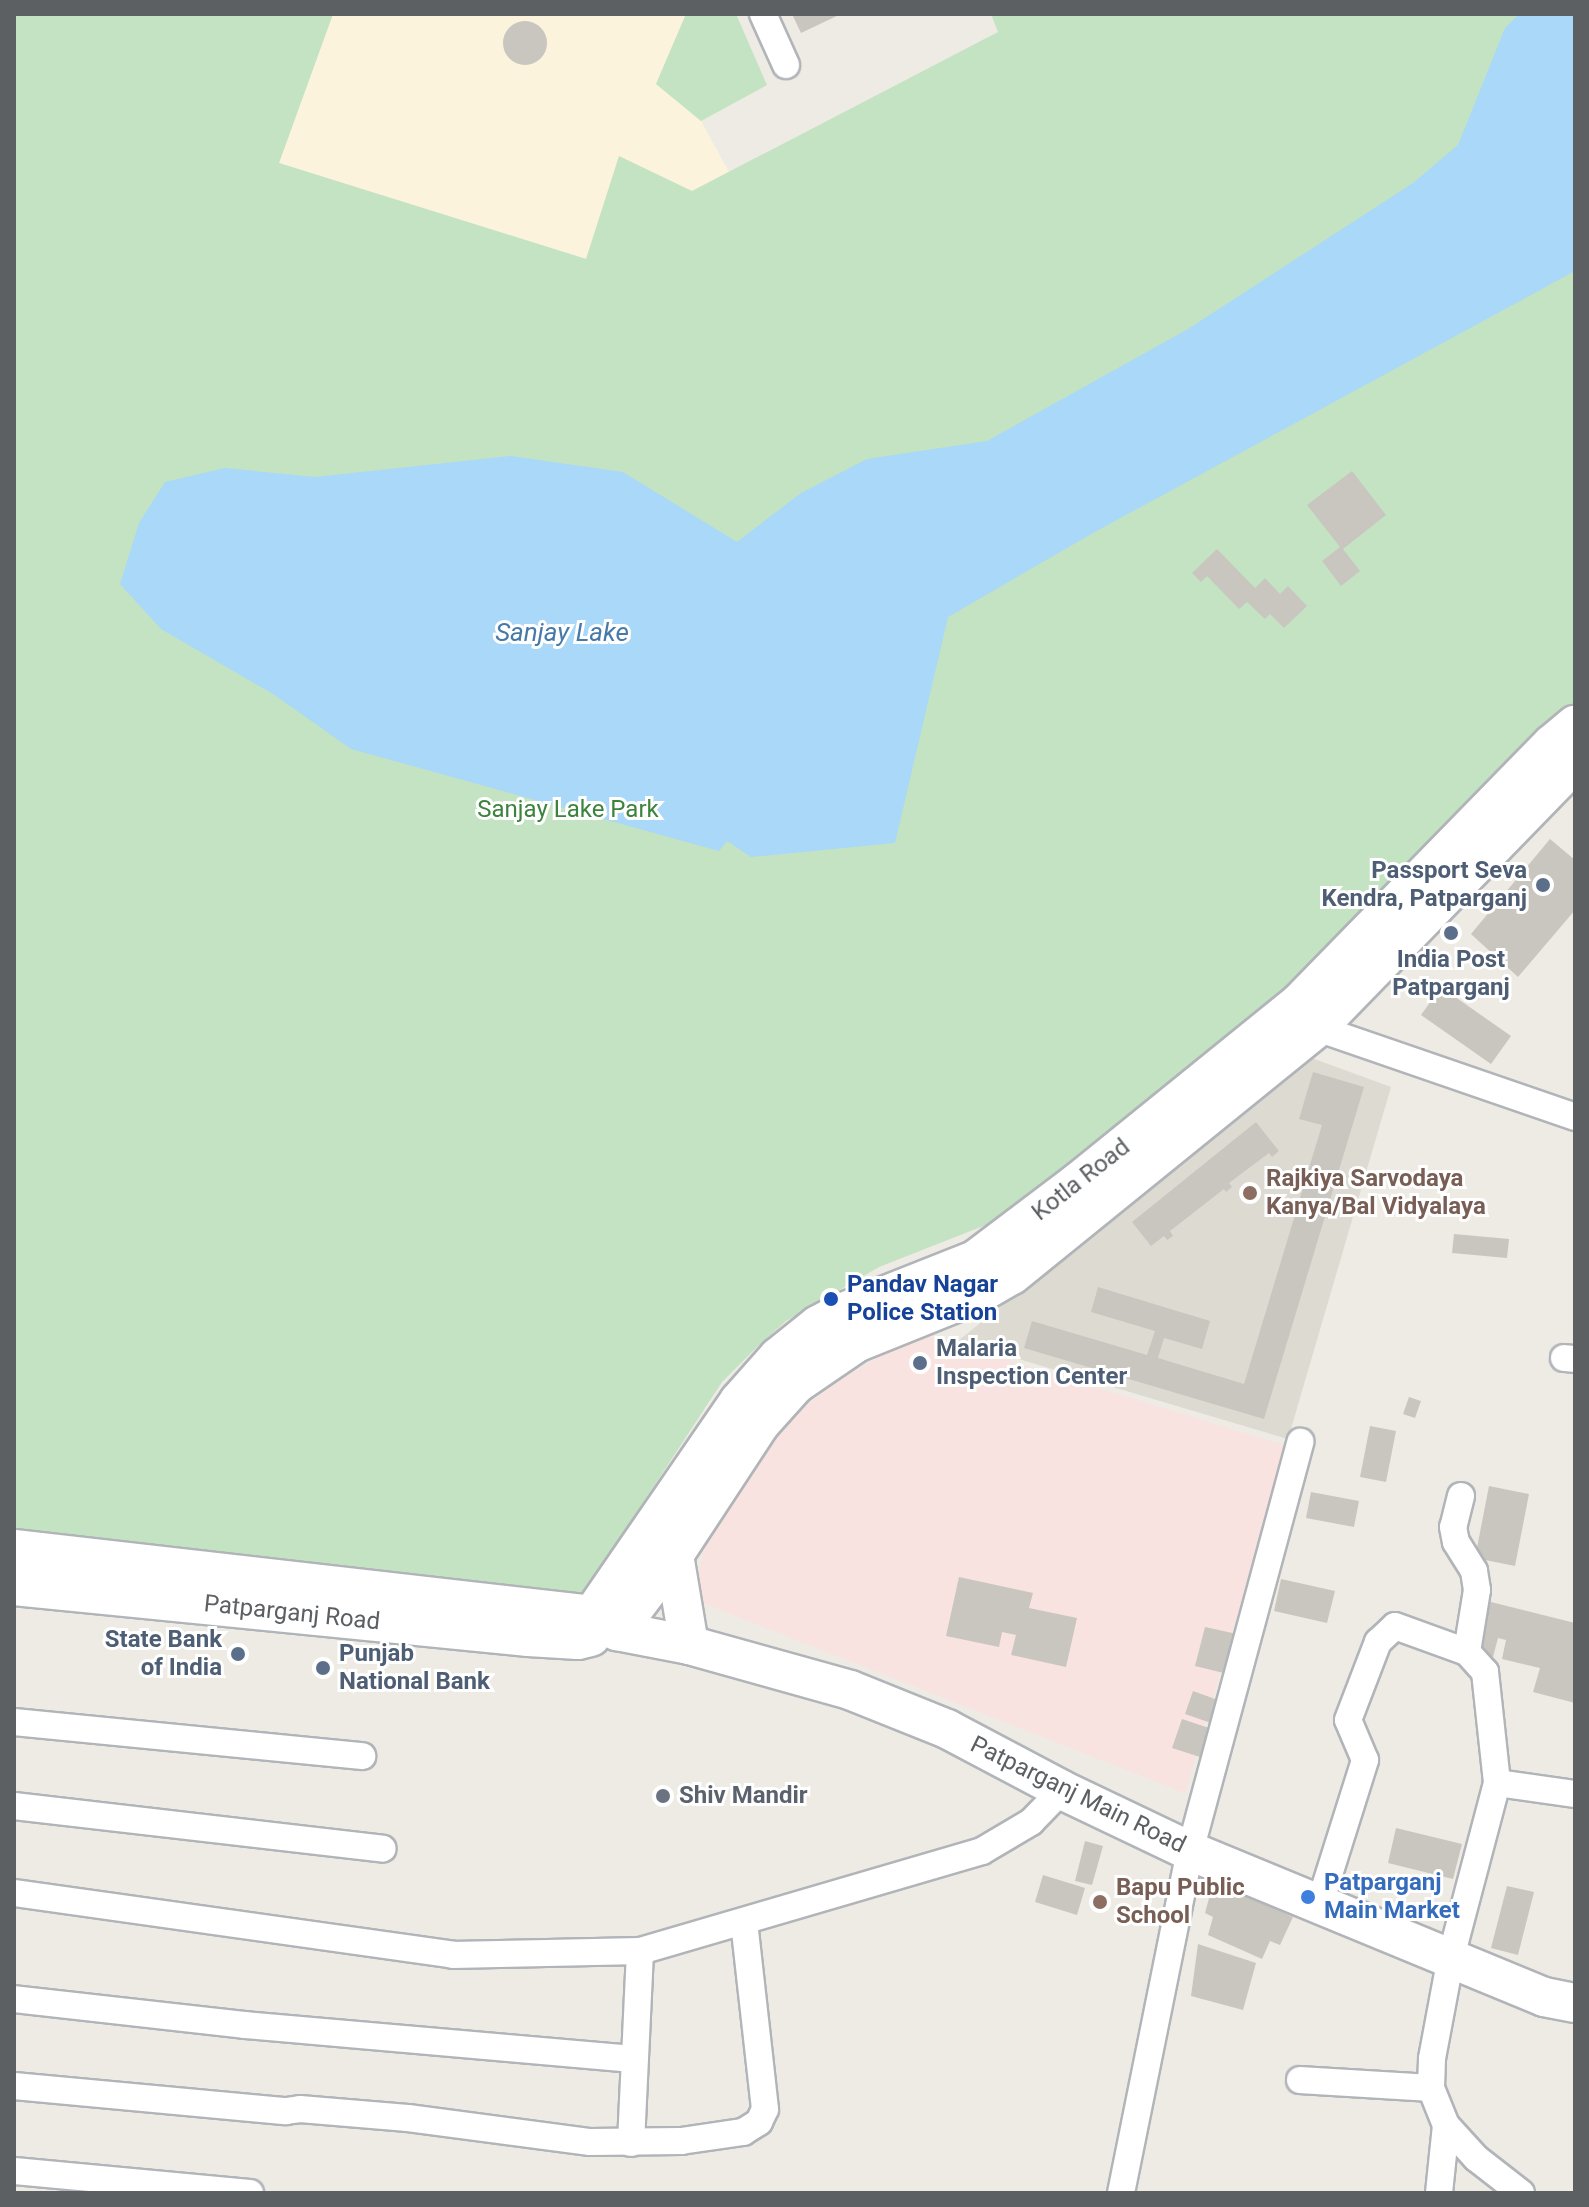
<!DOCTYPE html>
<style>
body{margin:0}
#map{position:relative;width:1589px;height:2207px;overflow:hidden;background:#edebe4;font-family:Roboto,sans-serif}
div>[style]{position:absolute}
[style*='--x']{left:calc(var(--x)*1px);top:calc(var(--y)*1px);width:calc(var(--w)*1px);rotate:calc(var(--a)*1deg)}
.commercial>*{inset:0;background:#fbf3db}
.education>*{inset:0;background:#dddad2}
.medical>*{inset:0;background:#f9e3e1}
.green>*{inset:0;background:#c3e3c2}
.water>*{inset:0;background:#a9d8f8}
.building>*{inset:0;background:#c9c6c0}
.round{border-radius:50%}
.roads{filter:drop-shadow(2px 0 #b1b4b8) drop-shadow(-2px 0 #b1b4b8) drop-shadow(0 2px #b1b4b8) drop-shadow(0 -2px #b1b4b8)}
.street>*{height:26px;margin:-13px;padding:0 13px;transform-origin:13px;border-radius:13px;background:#fff}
.secondary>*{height:38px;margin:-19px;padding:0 19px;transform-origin:19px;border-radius:19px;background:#fff}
.dots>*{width:22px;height:22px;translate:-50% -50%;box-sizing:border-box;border:4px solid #fff;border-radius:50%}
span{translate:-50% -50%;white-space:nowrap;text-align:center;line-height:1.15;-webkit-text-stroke:6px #fff;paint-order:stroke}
.park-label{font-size:24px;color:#3c833d}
.service-label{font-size:24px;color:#4e5e75;font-weight:700}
.right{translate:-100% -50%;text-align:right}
.left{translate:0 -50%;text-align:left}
.education-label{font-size:24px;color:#785e54;font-weight:700}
.street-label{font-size:24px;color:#5c6063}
.transit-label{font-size:24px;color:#164399;font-weight:700}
.worship-label{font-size:24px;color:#5b616d;font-weight:700}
.shop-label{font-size:24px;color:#366cbe;font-weight:700}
.water-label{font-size:26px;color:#4779a9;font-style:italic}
.frame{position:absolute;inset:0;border:16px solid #5c6063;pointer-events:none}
</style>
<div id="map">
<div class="commercial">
<div style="clip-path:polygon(333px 14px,686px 14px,656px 84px,701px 121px,729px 172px,692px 191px,587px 259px,279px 163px)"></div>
</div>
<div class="education">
<div style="clip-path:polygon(1309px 1057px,1391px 1087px,1288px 1439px,958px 1341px)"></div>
</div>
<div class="medical">
<div style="clip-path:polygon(919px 1333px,1287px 1446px,1185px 1793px,692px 1599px,707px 1538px,783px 1422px,842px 1379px)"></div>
</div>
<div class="green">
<div style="clip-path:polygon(15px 14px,333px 14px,279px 163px,586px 259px,619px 156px,692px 191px,998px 32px,991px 14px,1575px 14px,1575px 703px,1552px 720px,1358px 919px,1246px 1023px,996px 1221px,879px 1267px,786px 1321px,757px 1347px,722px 1382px,580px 1599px,14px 1535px)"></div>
<div style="clip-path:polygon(686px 14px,736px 14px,767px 85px,701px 121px,656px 84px)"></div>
</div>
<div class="water">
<div style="clip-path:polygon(1519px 14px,1575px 14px,1575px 271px,1093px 533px,948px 617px,895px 843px,751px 857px,727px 841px,719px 851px,351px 749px,273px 694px,161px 629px,120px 584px,139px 523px,165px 482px,225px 468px,315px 477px,511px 456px,623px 472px,737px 542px,801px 493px,867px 459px,987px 441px,1188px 329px,1413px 183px,1458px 145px,1505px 28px)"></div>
</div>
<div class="building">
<div style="clip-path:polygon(792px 14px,841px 14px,801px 33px)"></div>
<div class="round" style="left:503px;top:21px;width:44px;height:44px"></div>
<div style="clip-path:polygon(1352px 471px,1386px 515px,1343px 549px,1360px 571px,1341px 586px,1322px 561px,1340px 547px,1307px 505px)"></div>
<div style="clip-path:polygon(1217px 549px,1255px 588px,1265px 578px,1280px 594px,1288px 586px,1307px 606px,1284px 628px,1270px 614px,1265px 619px,1247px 602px,1239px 609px,1207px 576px,1201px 582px,1192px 573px)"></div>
<div style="clip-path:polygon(1550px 839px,1575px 860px,1575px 910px,1518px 977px,1471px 934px)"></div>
<div style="clip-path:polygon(1441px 987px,1511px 1036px,1491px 1064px,1421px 1015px)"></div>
<div style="clip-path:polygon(1313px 1072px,1364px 1087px,1264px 1419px,1024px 1348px,1032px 1321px,1147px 1355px,1155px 1331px,1091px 1312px,1098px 1287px,1210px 1321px,1202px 1349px,1164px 1338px,1158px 1358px,1244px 1384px,1322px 1125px,1299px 1119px)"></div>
<div style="clip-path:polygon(1256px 1122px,1279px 1151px,1272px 1157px,1269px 1153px,1229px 1183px,1232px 1187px,1226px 1192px,1224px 1189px,1170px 1231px,1173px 1236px,1167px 1240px,1164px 1236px,1151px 1246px,1132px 1222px)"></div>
<div style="clip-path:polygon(1454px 1234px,1509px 1239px,1507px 1258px,1452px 1253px)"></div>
<div style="clip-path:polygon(1409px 1397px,1421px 1401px,1415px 1418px,1403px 1414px)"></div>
<div style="clip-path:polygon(1370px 1426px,1396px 1431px,1386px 1482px,1360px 1477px)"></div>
<div style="clip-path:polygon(1489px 1486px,1529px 1494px,1515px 1566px,1475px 1558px)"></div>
<div style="clip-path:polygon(1311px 1492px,1359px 1501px,1354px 1527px,1306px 1518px)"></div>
<div style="clip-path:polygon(959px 1577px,1033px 1593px,1029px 1608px,1077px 1618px,1066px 1667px,1011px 1655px,1016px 1635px,1002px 1632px,999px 1647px,946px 1636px)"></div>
<div style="clip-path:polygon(1281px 1579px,1335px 1591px,1327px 1623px,1274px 1611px)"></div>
<div style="clip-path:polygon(1487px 1601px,1575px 1623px,1575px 1703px,1533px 1692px,1540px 1668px,1502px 1659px,1506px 1640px,1498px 1638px,1493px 1657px,1473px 1651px)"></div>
<div style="clip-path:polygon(1205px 1627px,1246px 1636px,1236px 1676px,1195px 1666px)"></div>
<div style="clip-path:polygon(1193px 1691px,1218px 1700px,1211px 1723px,1185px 1714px)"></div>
<div style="clip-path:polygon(1182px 1719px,1209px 1728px,1200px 1757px,1172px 1748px)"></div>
<div style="clip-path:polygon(1396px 1828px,1462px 1844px,1453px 1879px,1388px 1863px)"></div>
<div style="clip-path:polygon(1085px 1841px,1103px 1846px,1092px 1885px,1075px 1881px)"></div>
<div style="clip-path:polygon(1218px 1865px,1281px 1893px,1273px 1908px,1293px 1917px,1280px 1945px,1270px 1941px,1262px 1959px,1208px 1935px,1213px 1917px,1205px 1913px)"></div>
<div style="clip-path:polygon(1043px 1875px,1085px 1888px,1077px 1915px,1035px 1902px)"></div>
<div style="clip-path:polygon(1507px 1886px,1534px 1892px,1518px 1955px,1491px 1948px)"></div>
<div style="clip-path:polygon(1198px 1944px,1256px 1963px,1243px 2010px,1191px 1996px)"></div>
</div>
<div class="roads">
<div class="street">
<div style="--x:763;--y:14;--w:56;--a:65.7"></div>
<div style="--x:1317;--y:1028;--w:273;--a:19"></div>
<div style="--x:1564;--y:1358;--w:11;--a:5"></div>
<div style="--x:1461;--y:1496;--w:32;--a:104"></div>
<div style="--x:1453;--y:1527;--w:15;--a:79"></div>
<div style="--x:1456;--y:1542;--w:34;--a:58"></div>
<div style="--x:1474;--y:1571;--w:19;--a:81"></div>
<div style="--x:1477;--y:1590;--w:63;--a:99.2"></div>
<div style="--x:14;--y:1722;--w:350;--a:5.6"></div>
<div style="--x:1497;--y:1783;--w:79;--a:8"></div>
<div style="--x:14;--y:1806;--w:371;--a:6.6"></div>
<div style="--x:14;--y:1893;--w:443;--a:8"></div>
<div style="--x:453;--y:1955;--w:187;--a:-1.2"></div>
<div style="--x:640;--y:1951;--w:356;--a:-16.3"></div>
<div style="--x:982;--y:1851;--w:57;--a:-30.6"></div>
<div style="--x:1031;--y:1822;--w:45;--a:-45.9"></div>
<div style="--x:1320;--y:1903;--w:150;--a:-72.5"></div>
<div style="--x:1365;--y:1760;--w:43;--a:-113"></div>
<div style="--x:1348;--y:1720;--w:84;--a:-69"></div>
<div style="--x:1378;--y:1642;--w:23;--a:-43"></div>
<div style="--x:1395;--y:1626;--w:77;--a:19.9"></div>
<div style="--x:1467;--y:1652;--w:27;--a:48"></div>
<div style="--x:1485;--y:1672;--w:112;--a:83.8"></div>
<div style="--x:1497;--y:1783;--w:180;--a:104.8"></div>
<div style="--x:1451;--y:1957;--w:104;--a:100.6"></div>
<div style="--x:1432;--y:2059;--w:29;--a:92"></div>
<div style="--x:1431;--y:2088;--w:40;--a:68"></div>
<div style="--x:1446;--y:2125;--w:45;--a:47.7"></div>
<div style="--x:1476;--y:2158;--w:57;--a:37.9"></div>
<div style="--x:14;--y:1999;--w:232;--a:6.4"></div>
<div style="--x:245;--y:2025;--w:391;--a:5"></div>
<div style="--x:1300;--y:2080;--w:131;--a:3.5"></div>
<div style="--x:14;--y:2086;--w:273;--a:5.3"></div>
<div style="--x:286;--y:2111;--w:14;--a:-8"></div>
<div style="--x:300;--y:2109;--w:108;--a:4.8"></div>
<div style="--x:408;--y:2118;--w:184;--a:7.5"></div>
<div style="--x:590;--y:2142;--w:91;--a:-0.6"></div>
<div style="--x:681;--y:2141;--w:63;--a:-8.3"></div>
<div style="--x:743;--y:2132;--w:19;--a:-32"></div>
<div style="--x:759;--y:2122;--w:14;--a:-65"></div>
<div style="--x:765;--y:2109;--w:188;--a:-96.4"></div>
<div style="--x:631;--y:2143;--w:192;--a:-87.3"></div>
<div style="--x:14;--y:2171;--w:237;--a:5.3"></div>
<div style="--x:1121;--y:2193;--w:349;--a:-78.6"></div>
<div style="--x:1190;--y:1851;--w:424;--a:-74.9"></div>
<div style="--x:1439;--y:2193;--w:68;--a:-84.1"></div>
</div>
<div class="secondary">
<div style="--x:14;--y:1549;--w:582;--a:6.51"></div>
<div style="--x:592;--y:1615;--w:30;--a:33"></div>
<div style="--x:617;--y:1631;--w:73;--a:11"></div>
<div style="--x:689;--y:1645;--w:167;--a:15.6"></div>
<div style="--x:850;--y:1690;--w:105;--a:21.9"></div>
<div style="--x:947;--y:1729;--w:130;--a:27.9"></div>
<div style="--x:1062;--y:1790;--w:142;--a:25.5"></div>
<div style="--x:1190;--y:1851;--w:383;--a:22.4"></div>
<div style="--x:1544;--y:1997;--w:32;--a:11"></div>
<div style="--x:674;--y:1555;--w:91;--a:80.5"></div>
<div style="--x:14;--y:1586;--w:517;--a:5.67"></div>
<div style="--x:528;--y:1637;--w:50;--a:3.4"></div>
<div style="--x:578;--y:1640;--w:13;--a:-13"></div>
<div style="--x:592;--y:1615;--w:260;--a:-55.5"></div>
<div style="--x:739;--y:1401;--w:59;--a:-48.4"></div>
<div style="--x:778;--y:1357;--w:51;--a:-38.7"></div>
<div style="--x:818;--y:1325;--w:26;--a:-28"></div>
<div style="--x:841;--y:1313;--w:144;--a:-21.6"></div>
<div style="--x:975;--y:1260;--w:129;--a:-37.1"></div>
<div style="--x:1078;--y:1182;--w:284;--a:-39"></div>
<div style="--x:1299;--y:1003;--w:362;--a:-45.7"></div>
<div style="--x:1552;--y:744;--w:30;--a:-40"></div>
<div style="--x:617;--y:1631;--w:95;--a:-53.1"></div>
<div style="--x:674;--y:1555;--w:157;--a:-56.7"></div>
<div style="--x:760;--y:1424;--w:54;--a:-48"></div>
<div style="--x:796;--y:1384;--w:73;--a:-34.3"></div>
<div style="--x:856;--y:1343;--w:136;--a:-22"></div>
<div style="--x:982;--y:1292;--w:34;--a:-30"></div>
<div style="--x:1012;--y:1275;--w:392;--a:-39"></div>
<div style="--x:1317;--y:1028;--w:370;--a:-45.8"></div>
</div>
</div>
<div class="dots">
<div style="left:1543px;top:885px;background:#5c6f8a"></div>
<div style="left:1451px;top:933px;background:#5c6f8a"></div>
<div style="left:1250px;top:1193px;background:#8d6e63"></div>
<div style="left:831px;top:1299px;background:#1a4fb4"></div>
<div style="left:920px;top:1363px;background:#5c6f8a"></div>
<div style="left:238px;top:1654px;background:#5c6f8a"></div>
<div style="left:323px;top:1668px;background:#5c6f8a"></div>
<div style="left:663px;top:1796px;background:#6b7280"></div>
<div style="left:1308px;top:1897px;background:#3f7fe0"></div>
<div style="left:1100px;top:1902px;background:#8d6e63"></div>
</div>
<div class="park-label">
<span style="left:568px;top:810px">Sanjay Lake Park</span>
</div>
<div class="service-label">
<span class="right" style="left:1527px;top:885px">Passport Seva<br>Kendra, Patparganj</span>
<span style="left:1451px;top:974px">India Post<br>Patparganj</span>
<span class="left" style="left:936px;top:1363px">Malaria<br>Inspection Center</span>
<span class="right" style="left:222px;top:1654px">State Bank<br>of India</span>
<span class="left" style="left:339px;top:1668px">Punjab<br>National Bank</span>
</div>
<div class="education-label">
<span class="left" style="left:1266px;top:1193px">Rajkiya Sarvodaya<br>Kanya/Bal Vidyalaya</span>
<span class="left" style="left:1116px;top:1902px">Bapu Public<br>School</span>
</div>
<div class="street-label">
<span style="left:1081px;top:1180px;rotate:-38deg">Kotla Road</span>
<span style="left:292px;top:1613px;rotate:6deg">Patparganj Road</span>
<span style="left:1078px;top:1795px;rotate:26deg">Patparganj Main Road</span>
</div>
<div class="transit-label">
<span class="left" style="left:847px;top:1299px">Pandav Nagar<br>Police Station</span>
</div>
<div class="worship-label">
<span class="left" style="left:679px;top:1796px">Shiv Mandir</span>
</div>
<div class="shop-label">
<span class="left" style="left:1324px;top:1897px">Patparganj<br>Main Market</span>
</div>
<div class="water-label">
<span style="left:562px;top:633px">Sanjay Lake</span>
</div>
<div class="frame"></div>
</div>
